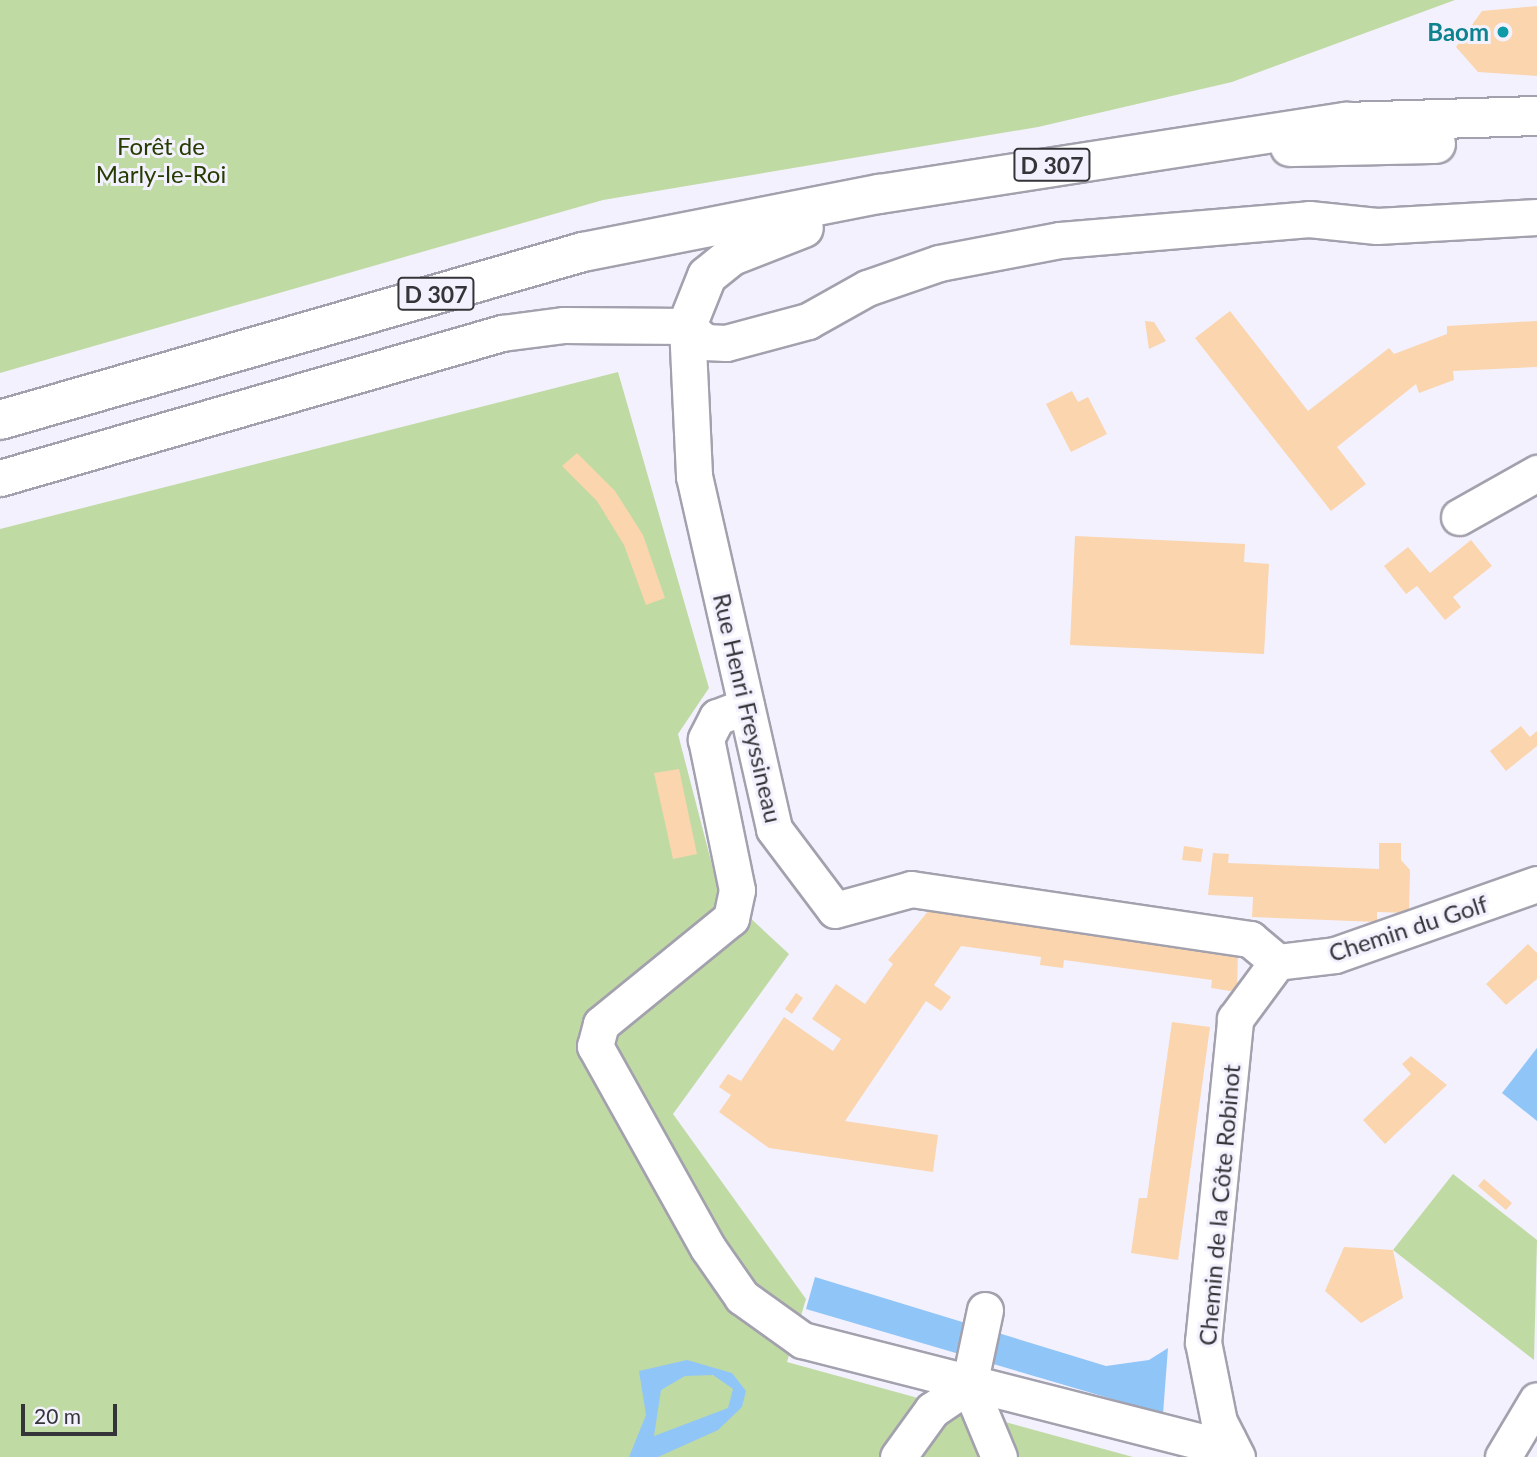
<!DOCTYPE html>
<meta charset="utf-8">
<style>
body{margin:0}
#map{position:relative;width:1537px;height:1457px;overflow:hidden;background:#f3f1fe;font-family:Lato,sans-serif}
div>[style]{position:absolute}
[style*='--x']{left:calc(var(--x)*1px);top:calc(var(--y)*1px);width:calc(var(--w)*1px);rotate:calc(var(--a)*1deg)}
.green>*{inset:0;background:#c0daa4}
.water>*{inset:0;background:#90c5f7}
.building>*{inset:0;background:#fad5ad}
.roads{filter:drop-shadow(2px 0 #a3a1ad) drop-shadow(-2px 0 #a3a1ad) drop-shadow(0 2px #a3a1ad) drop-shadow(0 -2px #a3a1ad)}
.minor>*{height:35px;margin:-17.5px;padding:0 17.5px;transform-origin:17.5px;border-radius:17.5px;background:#fff}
.major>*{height:38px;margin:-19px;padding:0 19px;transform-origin:19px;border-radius:19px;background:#fff}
.dots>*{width:19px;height:19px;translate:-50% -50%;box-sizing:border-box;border:4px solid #f3f1fe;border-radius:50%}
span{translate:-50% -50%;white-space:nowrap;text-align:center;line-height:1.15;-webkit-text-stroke:6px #f3f1fe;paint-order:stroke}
.shield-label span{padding:2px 5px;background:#f3f1fe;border:2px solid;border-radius:5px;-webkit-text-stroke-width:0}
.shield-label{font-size:23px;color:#353539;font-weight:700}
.culture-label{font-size:24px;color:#0d838f;font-weight:700}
.right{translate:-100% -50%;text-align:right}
.park-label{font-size:24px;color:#263c00}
.street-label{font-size:24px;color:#353539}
.scale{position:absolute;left:21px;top:1404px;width:96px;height:32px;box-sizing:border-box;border:4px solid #353539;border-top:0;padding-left:9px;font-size:21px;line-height:24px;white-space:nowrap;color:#353539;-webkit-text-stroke:5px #f3f1fe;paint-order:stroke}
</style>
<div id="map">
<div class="green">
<div style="clip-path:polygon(0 0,1455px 0,1232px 82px,1038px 127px,603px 200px,0 373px)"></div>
<div style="clip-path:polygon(618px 372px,709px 688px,678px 734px,718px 888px,789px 954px,673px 1114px,806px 1299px,787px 1362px,1133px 1457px,0 1457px,0 529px)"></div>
<div style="clip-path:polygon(1453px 1174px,1537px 1240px,1534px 1360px,1393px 1250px)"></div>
</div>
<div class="water">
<div style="clip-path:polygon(1537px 1048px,1537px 1121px,1502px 1093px)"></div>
<div style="clip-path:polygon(815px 1277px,1106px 1366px,1149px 1360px,1168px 1348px,1163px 1414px,806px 1309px)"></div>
<div style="clip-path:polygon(evenodd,687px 1360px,732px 1373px,746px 1391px,742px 1407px,718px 1430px,658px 1457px,629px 1457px,646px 1415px,639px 1371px,687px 1360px,713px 1375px,733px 1389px,728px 1408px,654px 1436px,661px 1390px,685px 1376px,713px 1375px)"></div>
</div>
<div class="building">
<div style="clip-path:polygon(1537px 6px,1537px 76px,1478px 72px,1456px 47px,1482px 11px)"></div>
<div style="clip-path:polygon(1230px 311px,1308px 411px,1389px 348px,1394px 354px,1447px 334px,1447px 326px,1537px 321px,1537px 367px,1453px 371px,1454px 380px,1419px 393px,1416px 384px,1337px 447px,1366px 484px,1331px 511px,1195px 338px)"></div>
<div style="clip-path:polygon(1145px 321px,1154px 322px,1166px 341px,1149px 349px)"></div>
<div style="clip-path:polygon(1072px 391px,1078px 402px,1088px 397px,1107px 434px,1071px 452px,1046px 404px)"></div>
<div style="clip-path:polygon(577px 453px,615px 491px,643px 535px,665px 598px,646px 605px,624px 545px,597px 501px,562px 466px)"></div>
<div style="clip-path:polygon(1075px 536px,1245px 544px,1244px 562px,1269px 564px,1264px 654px,1070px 645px)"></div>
<div style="clip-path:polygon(1471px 540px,1492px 566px,1453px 597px,1461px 607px,1445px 620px,1417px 586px,1406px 594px,1384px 566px,1408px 547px,1430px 573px)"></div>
<div style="clip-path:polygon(1521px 726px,1530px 737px,1537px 731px,1537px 746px,1506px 771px,1490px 751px)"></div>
<div style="clip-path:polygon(679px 769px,697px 854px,673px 859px,654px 773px)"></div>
<div style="clip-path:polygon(1379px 843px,1401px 843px,1401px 860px,1410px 870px,1409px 913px,1377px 912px,1377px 922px,1252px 917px,1253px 897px,1208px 895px,1213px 853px,1229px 854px,1228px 863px,1379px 869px)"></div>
<div style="clip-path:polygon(1184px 846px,1203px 849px,1201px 862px,1182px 860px)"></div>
<div style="clip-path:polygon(934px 904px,1238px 948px,1237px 992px,1211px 988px,1212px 980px,1064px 960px,1063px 968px,1040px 965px,1041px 957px,961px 946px,934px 985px,951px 997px,941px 1011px,926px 1001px,845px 1121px,938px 1135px,933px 1172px,769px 1148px,719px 1112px,731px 1095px,719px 1087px,728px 1074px,741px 1081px,784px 1017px,833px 1051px,841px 1039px,812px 1019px,836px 984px,865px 1004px,893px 964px,888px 960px)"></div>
<div style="clip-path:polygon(1528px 944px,1537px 953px,1537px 979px,1506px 1005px,1486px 984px)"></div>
<div style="clip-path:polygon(796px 993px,803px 998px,792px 1014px,785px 1009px)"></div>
<div style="clip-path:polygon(1172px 1022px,1210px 1027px,1178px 1260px,1131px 1253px,1139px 1198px,1147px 1198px)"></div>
<div style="clip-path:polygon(1411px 1056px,1447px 1085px,1385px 1144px,1363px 1120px,1411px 1074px,1402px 1064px)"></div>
<div style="clip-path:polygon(1484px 1179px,1512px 1203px,1506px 1210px,1478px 1186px)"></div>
<div style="clip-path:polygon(1344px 1247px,1393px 1250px,1403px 1298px,1361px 1323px,1325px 1291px)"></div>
</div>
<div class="roads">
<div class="minor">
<div style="--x:687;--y:326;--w:150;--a:87.3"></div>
<div style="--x:694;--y:476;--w:362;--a:77.2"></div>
<div style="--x:774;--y:829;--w:101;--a:53"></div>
<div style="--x:835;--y:910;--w:79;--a:-15.4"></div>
<div style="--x:911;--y:889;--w:343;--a:8.4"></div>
<div style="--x:1250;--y:939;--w:35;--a:40"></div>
<div style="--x:0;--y:478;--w:523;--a:-16.11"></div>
<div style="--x:502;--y:333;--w:63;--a:-7.4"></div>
<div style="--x:564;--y:325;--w:123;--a:0.5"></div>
<div style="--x:687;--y:326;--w:24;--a:42"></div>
<div style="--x:705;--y:342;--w:21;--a:3"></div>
<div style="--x:726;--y:343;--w:85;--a:-15"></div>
<div style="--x:808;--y:321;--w:68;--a:-29.2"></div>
<div style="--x:867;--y:288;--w:76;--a:-19.1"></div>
<div style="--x:939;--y:263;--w:123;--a:-10.8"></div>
<div style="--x:1060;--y:240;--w:250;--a:-4.8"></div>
<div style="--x:1309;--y:219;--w:68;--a:5.9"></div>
<div style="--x:1377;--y:226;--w:160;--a:-3.2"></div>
<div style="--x:1459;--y:517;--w:90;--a:-29.4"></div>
<div style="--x:746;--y:706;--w:31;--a:159"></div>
<div style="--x:717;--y:717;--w:25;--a:117"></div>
<div style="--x:706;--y:739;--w:154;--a:78.4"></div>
<div style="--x:737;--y:890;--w:29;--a:102"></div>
<div style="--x:731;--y:918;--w:168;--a:140.8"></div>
<div style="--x:601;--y:1024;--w:23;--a:105"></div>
<div style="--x:595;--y:1046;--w:231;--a:60.8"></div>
<div style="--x:708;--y:1248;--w:60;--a:55.2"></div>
<div style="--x:742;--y:1297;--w:74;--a:35.6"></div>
<div style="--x:802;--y:1340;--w:416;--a:14.3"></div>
<div style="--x:1205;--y:1443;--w:23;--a:-10"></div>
<div style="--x:1277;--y:962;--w:58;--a:-6.9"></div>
<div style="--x:1335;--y:955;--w:214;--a:-19.4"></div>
<div style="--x:985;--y:1310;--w:77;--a:102"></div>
<div style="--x:969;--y:1385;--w:78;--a:67.4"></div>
<div style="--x:898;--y:1457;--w:58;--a:-54.1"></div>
<div style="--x:932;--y:1410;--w:45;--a:-34"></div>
<div style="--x:1237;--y:1457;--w:39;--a:-117"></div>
<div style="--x:1219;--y:1422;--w:82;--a:-101.3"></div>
<div style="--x:1203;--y:1342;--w:325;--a:-84.3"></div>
<div style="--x:1235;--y:1019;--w:71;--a:-53.6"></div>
<div style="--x:1503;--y:1457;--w:66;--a:-59.2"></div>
</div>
<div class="major">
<div style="--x:1290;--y:147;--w:146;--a:-1.2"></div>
<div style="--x:687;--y:326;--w:54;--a:-68.2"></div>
<div style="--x:707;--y:276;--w:32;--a:-39"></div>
<div style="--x:732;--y:256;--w:77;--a:-21.3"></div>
<div style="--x:0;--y:420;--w:607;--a:-16.08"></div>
<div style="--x:583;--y:252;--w:302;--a:-11.1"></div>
<div style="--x:879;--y:194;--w:473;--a:-8.8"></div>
<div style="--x:1346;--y:122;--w:191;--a:-1.8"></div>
</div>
</div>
<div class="dots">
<div style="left:1503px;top:32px;background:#0f9aa8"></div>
</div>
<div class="shield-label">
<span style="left:1052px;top:165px">D 307</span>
<span style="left:436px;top:294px">D 307</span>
</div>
<div class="culture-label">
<span class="right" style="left:1489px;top:32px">Baom</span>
</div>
<div class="park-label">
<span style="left:161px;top:160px">Forêt de<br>Marly-le-Roi</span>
</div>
<div class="street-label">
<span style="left:748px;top:708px;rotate:77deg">Rue Henri Freyssineau</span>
<span style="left:1408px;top:928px;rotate:-18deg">Chemin du Golf</span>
<span style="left:1219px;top:1205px;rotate:-85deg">Chemin de la Côte Robinot</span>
</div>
<div class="scale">20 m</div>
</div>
